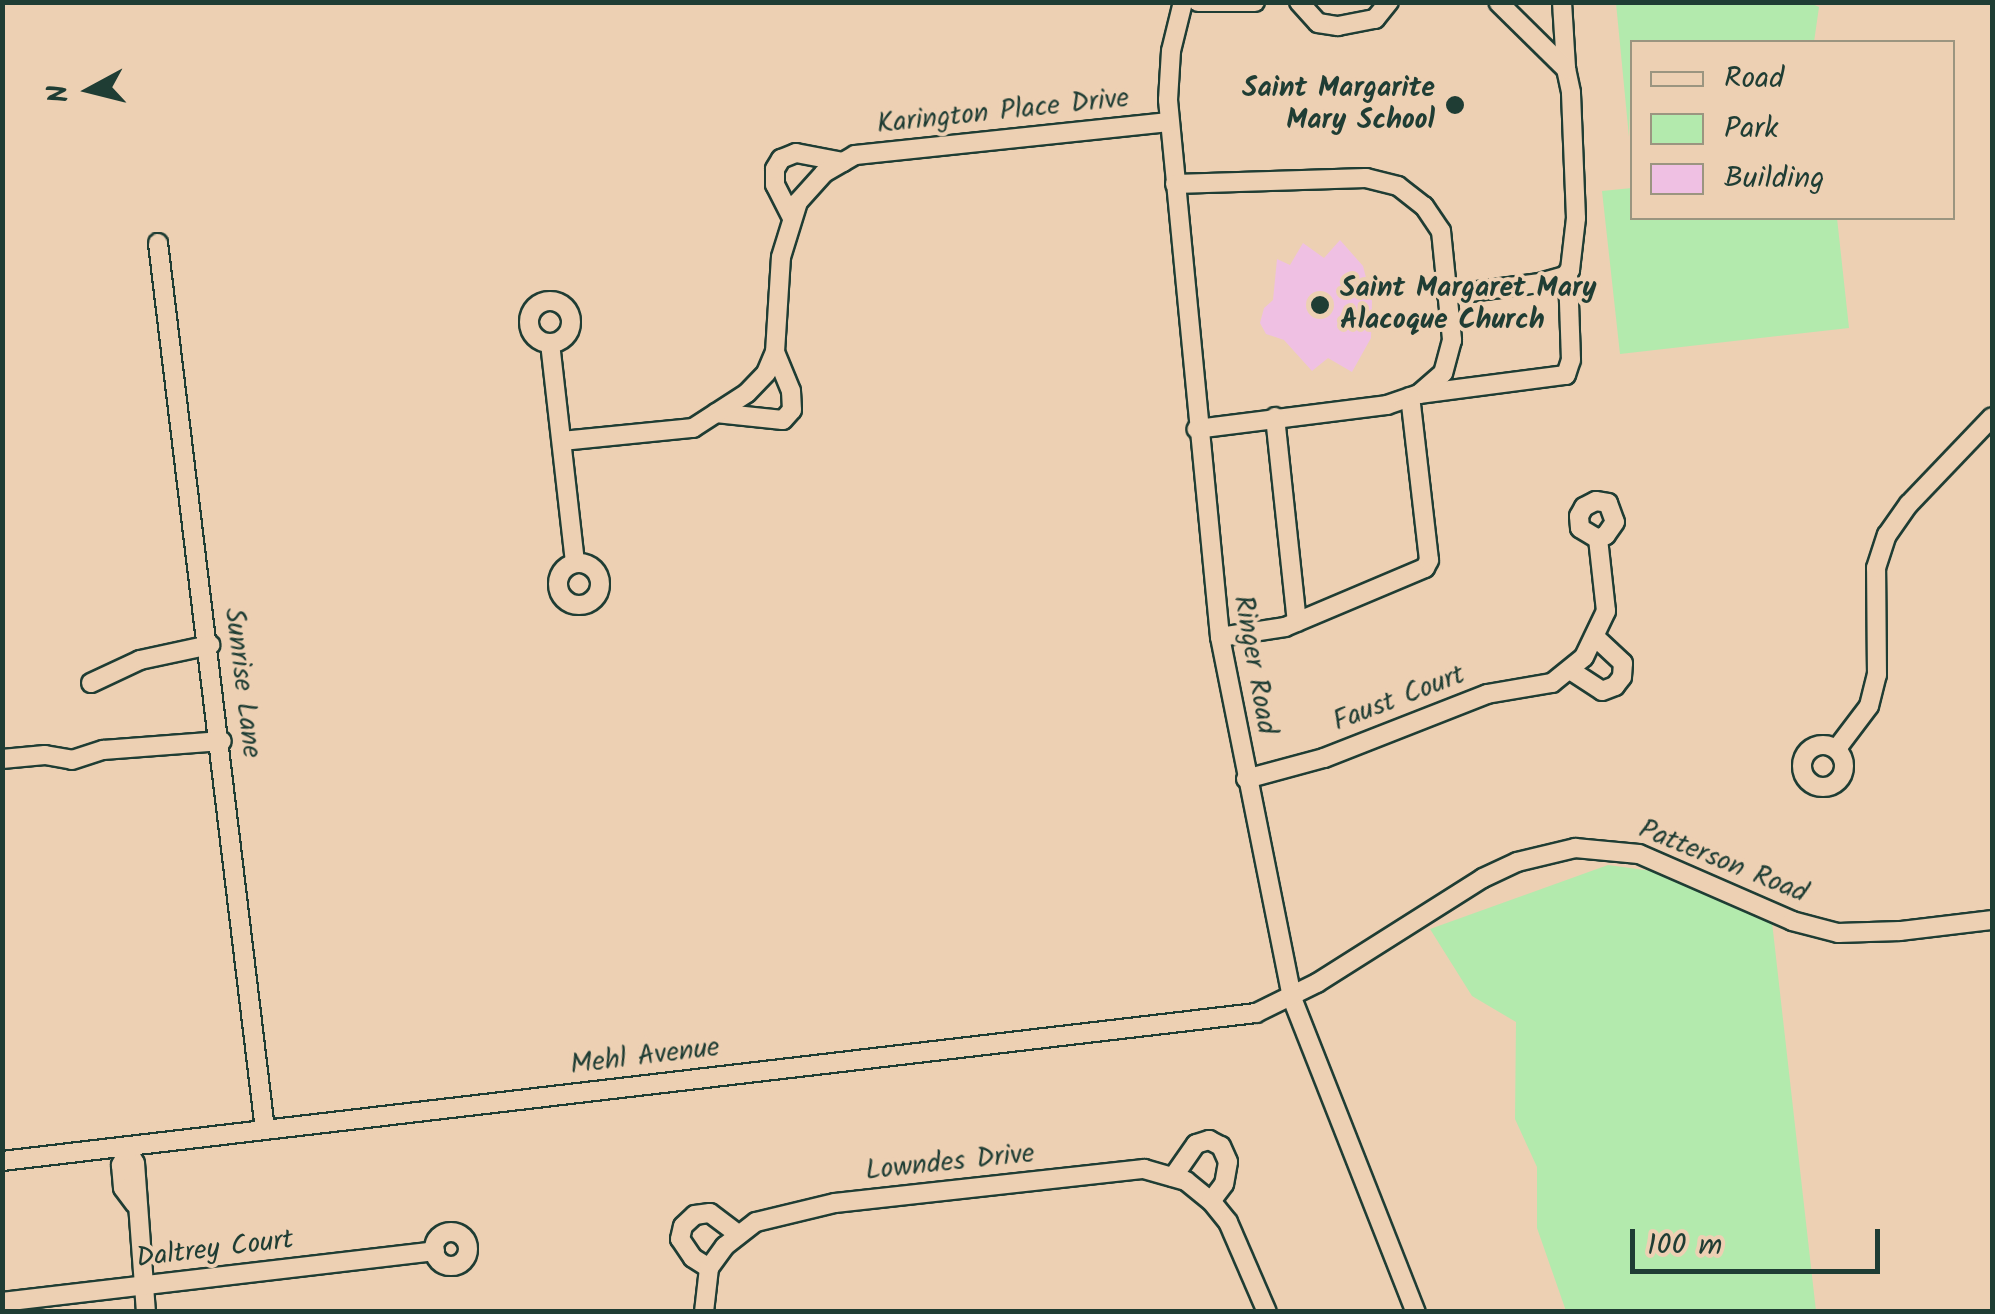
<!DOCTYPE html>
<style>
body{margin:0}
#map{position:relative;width:1995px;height:1314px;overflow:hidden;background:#edd0b3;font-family:Kalam,sans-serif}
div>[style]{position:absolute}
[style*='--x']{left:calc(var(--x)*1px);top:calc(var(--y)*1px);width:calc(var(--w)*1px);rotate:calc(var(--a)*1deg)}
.green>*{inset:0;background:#b3eaad}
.building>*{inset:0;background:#efc0e3}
.roads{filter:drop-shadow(2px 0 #1f3d34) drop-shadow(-2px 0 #1f3d34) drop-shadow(0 2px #1f3d34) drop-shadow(0 -2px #1f3d34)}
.minor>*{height:18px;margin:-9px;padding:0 9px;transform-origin:9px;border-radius:9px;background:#edd0b3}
.minor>.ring{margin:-9px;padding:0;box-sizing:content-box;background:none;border:18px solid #edd0b3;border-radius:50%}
.dots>*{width:28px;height:28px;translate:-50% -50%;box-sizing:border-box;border:5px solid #edd0b3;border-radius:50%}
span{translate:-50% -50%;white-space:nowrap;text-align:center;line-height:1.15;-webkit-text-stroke:8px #edd0b3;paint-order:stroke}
.poi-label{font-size:28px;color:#1f3d34;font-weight:700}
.right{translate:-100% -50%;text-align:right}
.left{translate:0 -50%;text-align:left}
.street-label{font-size:28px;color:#1f3d34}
.frame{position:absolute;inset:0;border:5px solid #1f3d34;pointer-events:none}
.legend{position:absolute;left:1630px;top:40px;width:325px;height:180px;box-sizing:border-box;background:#edd0b3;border:2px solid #9b9580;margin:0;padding:12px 18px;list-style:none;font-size:30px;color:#1f3d34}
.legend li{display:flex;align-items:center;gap:20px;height:50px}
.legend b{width:50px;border:2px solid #9b9580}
.north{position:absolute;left:40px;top:40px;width:100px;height:100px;-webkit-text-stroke:8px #edd0b3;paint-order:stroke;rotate:263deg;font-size:28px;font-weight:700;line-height:40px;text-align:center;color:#1f3d34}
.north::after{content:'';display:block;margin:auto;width:35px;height:45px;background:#1f3d34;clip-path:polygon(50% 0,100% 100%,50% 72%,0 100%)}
.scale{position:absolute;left:1630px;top:1229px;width:250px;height:45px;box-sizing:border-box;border:5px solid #1f3d34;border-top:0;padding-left:12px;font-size:30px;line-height:35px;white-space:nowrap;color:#1f3d34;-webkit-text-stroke:8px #edd0b3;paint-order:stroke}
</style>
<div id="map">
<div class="green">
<div style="clip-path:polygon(1810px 3px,1819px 7px,1814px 42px,1632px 42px,1629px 137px,1616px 3px)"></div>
<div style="clip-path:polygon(1632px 188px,1632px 218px,1837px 218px,1849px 328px,1620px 354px,1602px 191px)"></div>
<div style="clip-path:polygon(1608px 865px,1652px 871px,1772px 922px,1816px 1311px,1566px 1311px,1537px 1228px,1537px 1167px,1515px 1119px,1516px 1022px,1472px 996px,1430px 929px)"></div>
</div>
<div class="building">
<div style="clip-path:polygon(1340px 240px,1363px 266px,1372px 301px,1371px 338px,1352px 372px,1328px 358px,1312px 371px,1284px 340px,1266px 334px,1260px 323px,1264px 308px,1273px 300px,1277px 259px,1290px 265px,1303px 243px,1324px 258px)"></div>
</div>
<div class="roads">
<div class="minor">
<div style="--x:1183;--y:2;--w:50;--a:103.8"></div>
<div style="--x:1171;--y:51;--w:49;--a:93.5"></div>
<div style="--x:1168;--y:100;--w:540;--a:84.47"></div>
<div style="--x:1220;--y:637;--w:368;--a:78.7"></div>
<div style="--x:1292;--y:998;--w:338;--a:68.5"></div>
<div style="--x:1198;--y:2;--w:57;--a:0"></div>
<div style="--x:1299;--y:2;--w:28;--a:48"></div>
<div style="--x:1318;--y:23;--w:20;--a:9"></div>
<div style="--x:1338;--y:26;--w:38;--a:-11"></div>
<div style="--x:1375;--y:19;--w:22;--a:-51"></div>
<div style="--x:1562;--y:2;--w:66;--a:86.5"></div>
<div style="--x:1175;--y:184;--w:191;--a:-1.8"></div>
<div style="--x:1366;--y:178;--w:33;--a:14"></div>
<div style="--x:1398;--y:186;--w:33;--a:38"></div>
<div style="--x:1424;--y:206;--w:30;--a:56"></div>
<div style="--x:1441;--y:231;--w:110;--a:84.2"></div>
<div style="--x:1452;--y:340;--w:34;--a:105"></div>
<div style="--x:1443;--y:373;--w:32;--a:139"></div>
<div style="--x:1419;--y:394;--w:34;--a:161"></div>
<div style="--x:1387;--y:405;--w:192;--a:172.8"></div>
<div style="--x:792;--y:218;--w:37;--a:-117"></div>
<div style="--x:775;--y:185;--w:16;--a:-90"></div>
<div style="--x:775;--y:169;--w:12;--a:-59"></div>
<div style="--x:781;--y:159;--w:16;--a:-22"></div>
<div style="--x:796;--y:153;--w:48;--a:10.8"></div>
<div style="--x:158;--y:243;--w:893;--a:83.12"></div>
<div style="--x:1447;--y:295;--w:94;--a:-7.4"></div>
<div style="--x:1540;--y:283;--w:26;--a:-16"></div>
<div style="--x:1565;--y:276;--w:8;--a:-50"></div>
<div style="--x:1570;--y:270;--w:52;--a:-83.4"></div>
<div style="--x:1576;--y:218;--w:126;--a:-92.3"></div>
<div style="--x:1571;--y:92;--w:24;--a:-102"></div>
<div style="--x:1566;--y:69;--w:95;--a:-135.4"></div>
<div class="ring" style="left:529px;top:301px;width:24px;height:24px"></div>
<div style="--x:550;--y:343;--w:221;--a:83.5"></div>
<div style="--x:1419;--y:394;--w:148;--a:-7.4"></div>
<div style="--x:1566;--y:375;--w:16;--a:-72"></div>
<div style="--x:1571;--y:360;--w:88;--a:-92"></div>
<div style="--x:716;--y:413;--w:67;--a:6"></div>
<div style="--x:783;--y:420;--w:13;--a:-48"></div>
<div style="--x:792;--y:410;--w:19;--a:-93"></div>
<div style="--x:791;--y:391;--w:42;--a:-112.3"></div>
<div style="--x:1275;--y:417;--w:206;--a:83.9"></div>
<div style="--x:562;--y:441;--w:132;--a:-5.7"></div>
<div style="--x:693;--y:428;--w:64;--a:-32.9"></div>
<div style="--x:747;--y:393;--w:28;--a:-46"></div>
<div style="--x:766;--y:373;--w:23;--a:-67"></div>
<div style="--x:775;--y:352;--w:95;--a:-86.4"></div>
<div style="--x:781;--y:257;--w:58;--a:-72.8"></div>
<div style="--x:798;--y:202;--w:39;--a:-48"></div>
<div style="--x:824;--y:173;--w:36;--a:-30"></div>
<div style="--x:855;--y:155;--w:316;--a:-6"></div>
<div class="ring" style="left:558px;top:563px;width:24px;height:24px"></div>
<div style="--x:1220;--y:637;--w:66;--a:-8.7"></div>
<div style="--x:1285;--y:627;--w:152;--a:-22.9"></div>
<div style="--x:1425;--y:568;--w:9;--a:-63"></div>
<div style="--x:1429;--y:560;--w:164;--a:-96.6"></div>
<div style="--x:1570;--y:670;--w:38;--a:33"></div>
<div style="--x:1602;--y:691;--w:14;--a:-21"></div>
<div style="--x:1615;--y:686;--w:11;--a:-52"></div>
<div style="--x:1622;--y:677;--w:14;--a:-86"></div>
<div style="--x:1623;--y:663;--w:37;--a:-137"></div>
<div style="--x:91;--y:683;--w:54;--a:-25.1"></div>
<div style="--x:140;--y:660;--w:72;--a:-12.1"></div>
<div class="ring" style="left:1802px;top:745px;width:24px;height:24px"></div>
<div style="--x:1838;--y:747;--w:51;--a:-52.9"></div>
<div style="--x:1869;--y:706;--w:32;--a:-76"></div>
<div style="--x:1877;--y:675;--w:107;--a:-90.5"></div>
<div style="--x:1876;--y:568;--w:35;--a:-72"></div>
<div style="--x:1887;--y:535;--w:38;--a:-55"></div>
<div style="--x:1909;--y:504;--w:120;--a:-46.3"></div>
<div style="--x:2;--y:759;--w:43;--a:-5.3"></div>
<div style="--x:45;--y:755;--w:27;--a:10"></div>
<div style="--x:72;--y:760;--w:33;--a:-18"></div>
<div style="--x:103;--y:750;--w:119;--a:-4.3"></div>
<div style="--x:1246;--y:779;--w:81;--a:-15.1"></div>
<div style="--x:1324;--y:758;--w:175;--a:-21.4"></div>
<div style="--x:1487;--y:694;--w:66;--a:-9.6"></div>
<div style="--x:1552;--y:683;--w:41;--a:-39.1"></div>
<div style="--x:1584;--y:657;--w:51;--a:-64.4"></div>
<div style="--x:1606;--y:611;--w:72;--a:-96.3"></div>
<div style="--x:1598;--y:539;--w:21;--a:-149"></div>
<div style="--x:1580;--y:528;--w:12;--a:-95"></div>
<div style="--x:1579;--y:516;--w:10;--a:-61"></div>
<div style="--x:1584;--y:507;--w:13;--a:-27"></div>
<div style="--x:1596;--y:501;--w:12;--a:9"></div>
<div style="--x:1608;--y:503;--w:20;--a:70"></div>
<div style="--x:1615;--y:522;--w:16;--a:125"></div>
<div style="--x:1606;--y:535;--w:9;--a:153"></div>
<div style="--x:126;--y:1147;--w:18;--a:61"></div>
<div style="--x:135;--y:1163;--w:149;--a:85.8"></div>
<div style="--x:127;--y:1154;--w:13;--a:119"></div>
<div style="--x:121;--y:1165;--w:23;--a:85"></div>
<div style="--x:123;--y:1188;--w:20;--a:53"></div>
<div style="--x:2;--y:1161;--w:1263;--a:-6.73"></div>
<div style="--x:1256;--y:1013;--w:68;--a:-26.2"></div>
<div style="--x:1317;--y:983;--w:196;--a:-32.3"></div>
<div style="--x:1483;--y:878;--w:38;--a:-25"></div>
<div style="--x:1517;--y:862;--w:60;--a:-13.6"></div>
<div style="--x:1575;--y:848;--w:64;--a:5.4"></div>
<div style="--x:1639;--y:854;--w:167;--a:23.6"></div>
<div style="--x:1792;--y:921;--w:48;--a:14.6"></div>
<div style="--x:1838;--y:933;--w:62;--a:-1.8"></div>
<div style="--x:1900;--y:931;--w:93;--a:-6.8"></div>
<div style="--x:1173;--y:1177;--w:40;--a:-55.1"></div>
<div style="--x:1196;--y:1144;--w:14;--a:-17"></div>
<div style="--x:1209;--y:1140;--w:13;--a:27"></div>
<div style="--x:1221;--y:1146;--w:17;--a:66"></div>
<div style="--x:1228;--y:1162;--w:22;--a:100"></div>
<div style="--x:1224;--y:1184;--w:21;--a:127"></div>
<div class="ring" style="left:434px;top:1232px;width:16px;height:16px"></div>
<div style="--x:709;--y:1268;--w:19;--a:-148"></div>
<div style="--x:693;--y:1258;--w:23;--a:-124"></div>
<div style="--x:680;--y:1239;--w:13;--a:-77"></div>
<div style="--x:683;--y:1226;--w:16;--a:-43"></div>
<div style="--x:695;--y:1215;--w:15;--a:-8"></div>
<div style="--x:710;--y:1213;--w:36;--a:37"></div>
<div style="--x:2;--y:1302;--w:436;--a:-6.7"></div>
<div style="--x:704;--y:1312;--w:44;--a:-83.5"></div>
<div style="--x:709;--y:1268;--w:27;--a:-54"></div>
<div style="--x:725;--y:1246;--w:39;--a:-38"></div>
<div style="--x:756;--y:1222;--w:81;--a:-13.5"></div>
<div style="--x:835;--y:1203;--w:311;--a:-6.3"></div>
<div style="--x:1144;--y:1169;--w:44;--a:15.9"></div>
<div style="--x:1186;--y:1181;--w:32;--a:39"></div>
<div style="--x:1211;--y:1201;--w:27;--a:51"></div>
<div style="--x:1228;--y:1222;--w:98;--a:66.6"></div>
</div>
</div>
<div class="dots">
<div style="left:1455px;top:105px;background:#1f3d34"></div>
<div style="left:1320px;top:305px;background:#1f3d34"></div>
</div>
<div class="poi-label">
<span class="right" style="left:1435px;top:105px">Saint Margarite<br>Mary School</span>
<span class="left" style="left:1340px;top:305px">Saint Margaret Mary<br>Alacoque Church</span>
</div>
<div class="street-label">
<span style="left:1003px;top:112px;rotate:-6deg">Karington Place Drive</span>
<span style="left:1254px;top:665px;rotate:80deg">Ringer Road</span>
<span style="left:242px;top:683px;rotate:83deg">Sunrise Lane</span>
<span style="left:1399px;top:699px;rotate:-21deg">Faust Court</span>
<span style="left:1723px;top:862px;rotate:22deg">Patterson Road</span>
<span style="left:645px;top:1057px;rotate:-7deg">Mehl Avenue</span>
<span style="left:950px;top:1163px;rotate:-6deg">Lowndes Drive</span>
<span style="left:215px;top:1250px;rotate:-7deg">Daltrey Court</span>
</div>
<div class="frame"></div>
<ul class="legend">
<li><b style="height:12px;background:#edd0b3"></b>Road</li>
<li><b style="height:28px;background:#b3eaad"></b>Park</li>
<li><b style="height:28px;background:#efc0e3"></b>Building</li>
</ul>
<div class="north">N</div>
<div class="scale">100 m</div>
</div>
